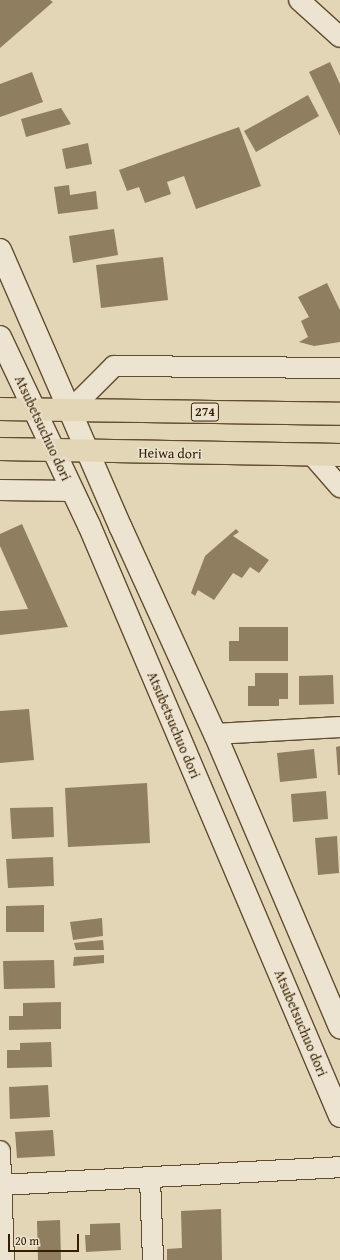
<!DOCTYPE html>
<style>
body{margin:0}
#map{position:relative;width:340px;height:1260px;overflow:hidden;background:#e2d6b6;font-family:"Gentium Book Plus",serif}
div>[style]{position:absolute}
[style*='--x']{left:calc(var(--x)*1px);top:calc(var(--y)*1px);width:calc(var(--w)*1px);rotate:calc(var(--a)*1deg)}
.building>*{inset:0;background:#8f7e5f}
.roads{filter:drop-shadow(1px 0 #614c2e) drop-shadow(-1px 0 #614c2e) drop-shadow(0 1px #614c2e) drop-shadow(0 -1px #614c2e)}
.minor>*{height:20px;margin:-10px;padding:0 10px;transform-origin:10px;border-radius:10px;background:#ece4d0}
.secondary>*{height:22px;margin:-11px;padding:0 11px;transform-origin:11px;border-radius:11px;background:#ece4d0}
.trunk>*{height:22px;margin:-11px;padding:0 11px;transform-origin:11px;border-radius:11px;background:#e2d6b6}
span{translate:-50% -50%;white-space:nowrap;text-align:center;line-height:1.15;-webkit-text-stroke:3px #ece4d0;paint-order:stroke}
.shield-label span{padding:1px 3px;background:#ece4d0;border:1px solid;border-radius:3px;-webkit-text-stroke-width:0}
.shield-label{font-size:13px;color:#361e01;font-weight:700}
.street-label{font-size:14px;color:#361e01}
.scale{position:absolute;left:8px;top:1234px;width:71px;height:18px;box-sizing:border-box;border:2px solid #361e01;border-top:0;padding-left:5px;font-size:12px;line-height:14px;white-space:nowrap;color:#361e01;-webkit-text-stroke:3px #ece4d0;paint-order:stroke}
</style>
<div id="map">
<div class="building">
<div style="clip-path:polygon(0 0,50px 0,53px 2px,0 48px)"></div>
<div style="clip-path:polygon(330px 62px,340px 84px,340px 136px,309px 72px)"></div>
<div style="clip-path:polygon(32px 72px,43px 102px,0 117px,0 84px)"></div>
<div style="clip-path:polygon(308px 95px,319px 116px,256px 152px,244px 131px)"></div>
<div style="clip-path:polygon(61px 108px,71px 124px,26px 137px,21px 119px)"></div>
<div style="clip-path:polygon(239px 127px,261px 186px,196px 209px,184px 176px,167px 182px,171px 194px,145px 203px,139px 187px,127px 191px,119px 170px)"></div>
<div style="clip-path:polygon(88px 143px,92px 164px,66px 169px,62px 149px)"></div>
<div style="clip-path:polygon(69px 185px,70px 195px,96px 191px,98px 209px,58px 214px,54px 187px)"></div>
<div style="clip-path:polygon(114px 229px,118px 255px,73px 263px,69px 236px)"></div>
<div style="clip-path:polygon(163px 257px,168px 300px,101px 308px,96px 265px)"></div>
<div style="clip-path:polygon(327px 283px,340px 310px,340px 342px,314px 346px,299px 342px,308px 337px,301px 321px,309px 317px,298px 297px)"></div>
<div style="clip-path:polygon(22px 524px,68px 627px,0 635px,0 611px,28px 609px,0 546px,0 534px)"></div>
<div style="clip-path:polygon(236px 529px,239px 532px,233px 536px,269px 560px,259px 573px,250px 567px,242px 578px,233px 573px,214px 600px,198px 590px,195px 596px,191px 593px,205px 556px)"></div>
<div style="clip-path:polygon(239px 627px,288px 627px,288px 661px,229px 661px,229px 641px,239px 641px)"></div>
<div style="clip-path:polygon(255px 673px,288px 673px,288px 699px,279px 699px,279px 706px,248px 706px,248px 686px,255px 686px)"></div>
<div style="clip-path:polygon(333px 675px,334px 704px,299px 705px,299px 676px)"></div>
<div style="clip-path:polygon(29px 709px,34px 760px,0 763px,0 711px)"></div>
<div style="clip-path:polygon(340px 746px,340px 775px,338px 775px,336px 747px)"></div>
<div style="clip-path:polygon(314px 749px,317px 778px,280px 782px,277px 753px)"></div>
<div style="clip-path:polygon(147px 783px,150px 843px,68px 847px,65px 788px)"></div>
<div style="clip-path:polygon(326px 791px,328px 819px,293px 822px,291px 794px)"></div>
<div style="clip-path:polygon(53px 807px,54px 837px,12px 839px,10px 808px)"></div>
<div style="clip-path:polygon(337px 836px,339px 873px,318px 875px,315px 838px)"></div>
<div style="clip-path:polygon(53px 857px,54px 886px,8px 888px,6px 859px)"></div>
<div style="clip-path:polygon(44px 905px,44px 932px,6px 932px,6px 906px)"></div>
<div style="clip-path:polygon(102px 918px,103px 936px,73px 940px,70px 922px)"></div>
<div style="clip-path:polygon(103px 940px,104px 950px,76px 950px,74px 943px)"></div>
<div style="clip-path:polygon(104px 955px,104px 963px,73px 966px,74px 957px)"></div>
<div style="clip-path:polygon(54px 960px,55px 988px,4px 989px,3px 961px)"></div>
<div style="clip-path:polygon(61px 1002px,61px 1029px,9px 1030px,9px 1016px,23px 1016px,23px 1003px)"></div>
<div style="clip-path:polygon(51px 1042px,52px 1067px,7px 1068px,7px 1050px,20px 1050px,20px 1043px)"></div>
<div style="clip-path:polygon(48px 1085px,50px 1117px,10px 1119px,9px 1087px)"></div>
<div style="clip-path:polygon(53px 1130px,55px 1156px,17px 1158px,15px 1132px)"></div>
<div style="clip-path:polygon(221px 1209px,222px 1260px,167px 1260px,167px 1249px,182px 1248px,181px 1211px)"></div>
<div style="clip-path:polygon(60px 1220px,61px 1260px,38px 1260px,37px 1221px)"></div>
<div style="clip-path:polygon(120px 1223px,121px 1250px,86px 1252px,85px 1235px,90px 1235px,90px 1224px)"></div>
</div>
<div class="roads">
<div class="minor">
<div style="--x:299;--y:0;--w:55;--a:42.1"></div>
<div style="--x:70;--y:410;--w:62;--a:-45"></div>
<div style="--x:114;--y:366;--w:226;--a:0.5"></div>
<div style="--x:312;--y:455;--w:43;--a:48.8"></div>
<div style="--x:0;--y:490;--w:73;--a:0.8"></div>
<div style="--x:215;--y:734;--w:125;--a:-3.2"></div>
<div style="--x:0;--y:1151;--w:109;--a:87.9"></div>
<div style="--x:150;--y:1178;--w:82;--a:87.9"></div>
<div style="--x:0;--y:1185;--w:340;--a:-3"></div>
</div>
<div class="secondary">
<div style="--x:0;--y:250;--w:303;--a:66.5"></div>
<div style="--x:121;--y:528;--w:226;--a:65.5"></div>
<div style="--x:215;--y:734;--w:319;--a:66.9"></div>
<div style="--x:0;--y:337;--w:208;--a:64.7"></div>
<div style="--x:89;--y:525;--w:642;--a:66.99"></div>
</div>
<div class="trunk">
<div style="--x:0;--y:409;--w:340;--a:0.8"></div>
<div style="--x:0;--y:449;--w:340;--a:1"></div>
</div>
</div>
<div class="shield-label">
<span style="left:205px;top:412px">274</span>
</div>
<div class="street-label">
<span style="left:43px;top:428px;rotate:65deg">Atsubetsuchuo dori</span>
<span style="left:170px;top:453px;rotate:1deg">Heiwa dori</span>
<span style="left:174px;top:725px;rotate:67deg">Atsubetsuchuo dori</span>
<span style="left:301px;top:1023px;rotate:67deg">Atsubetsuchuo dori</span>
</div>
<div class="scale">20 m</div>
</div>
